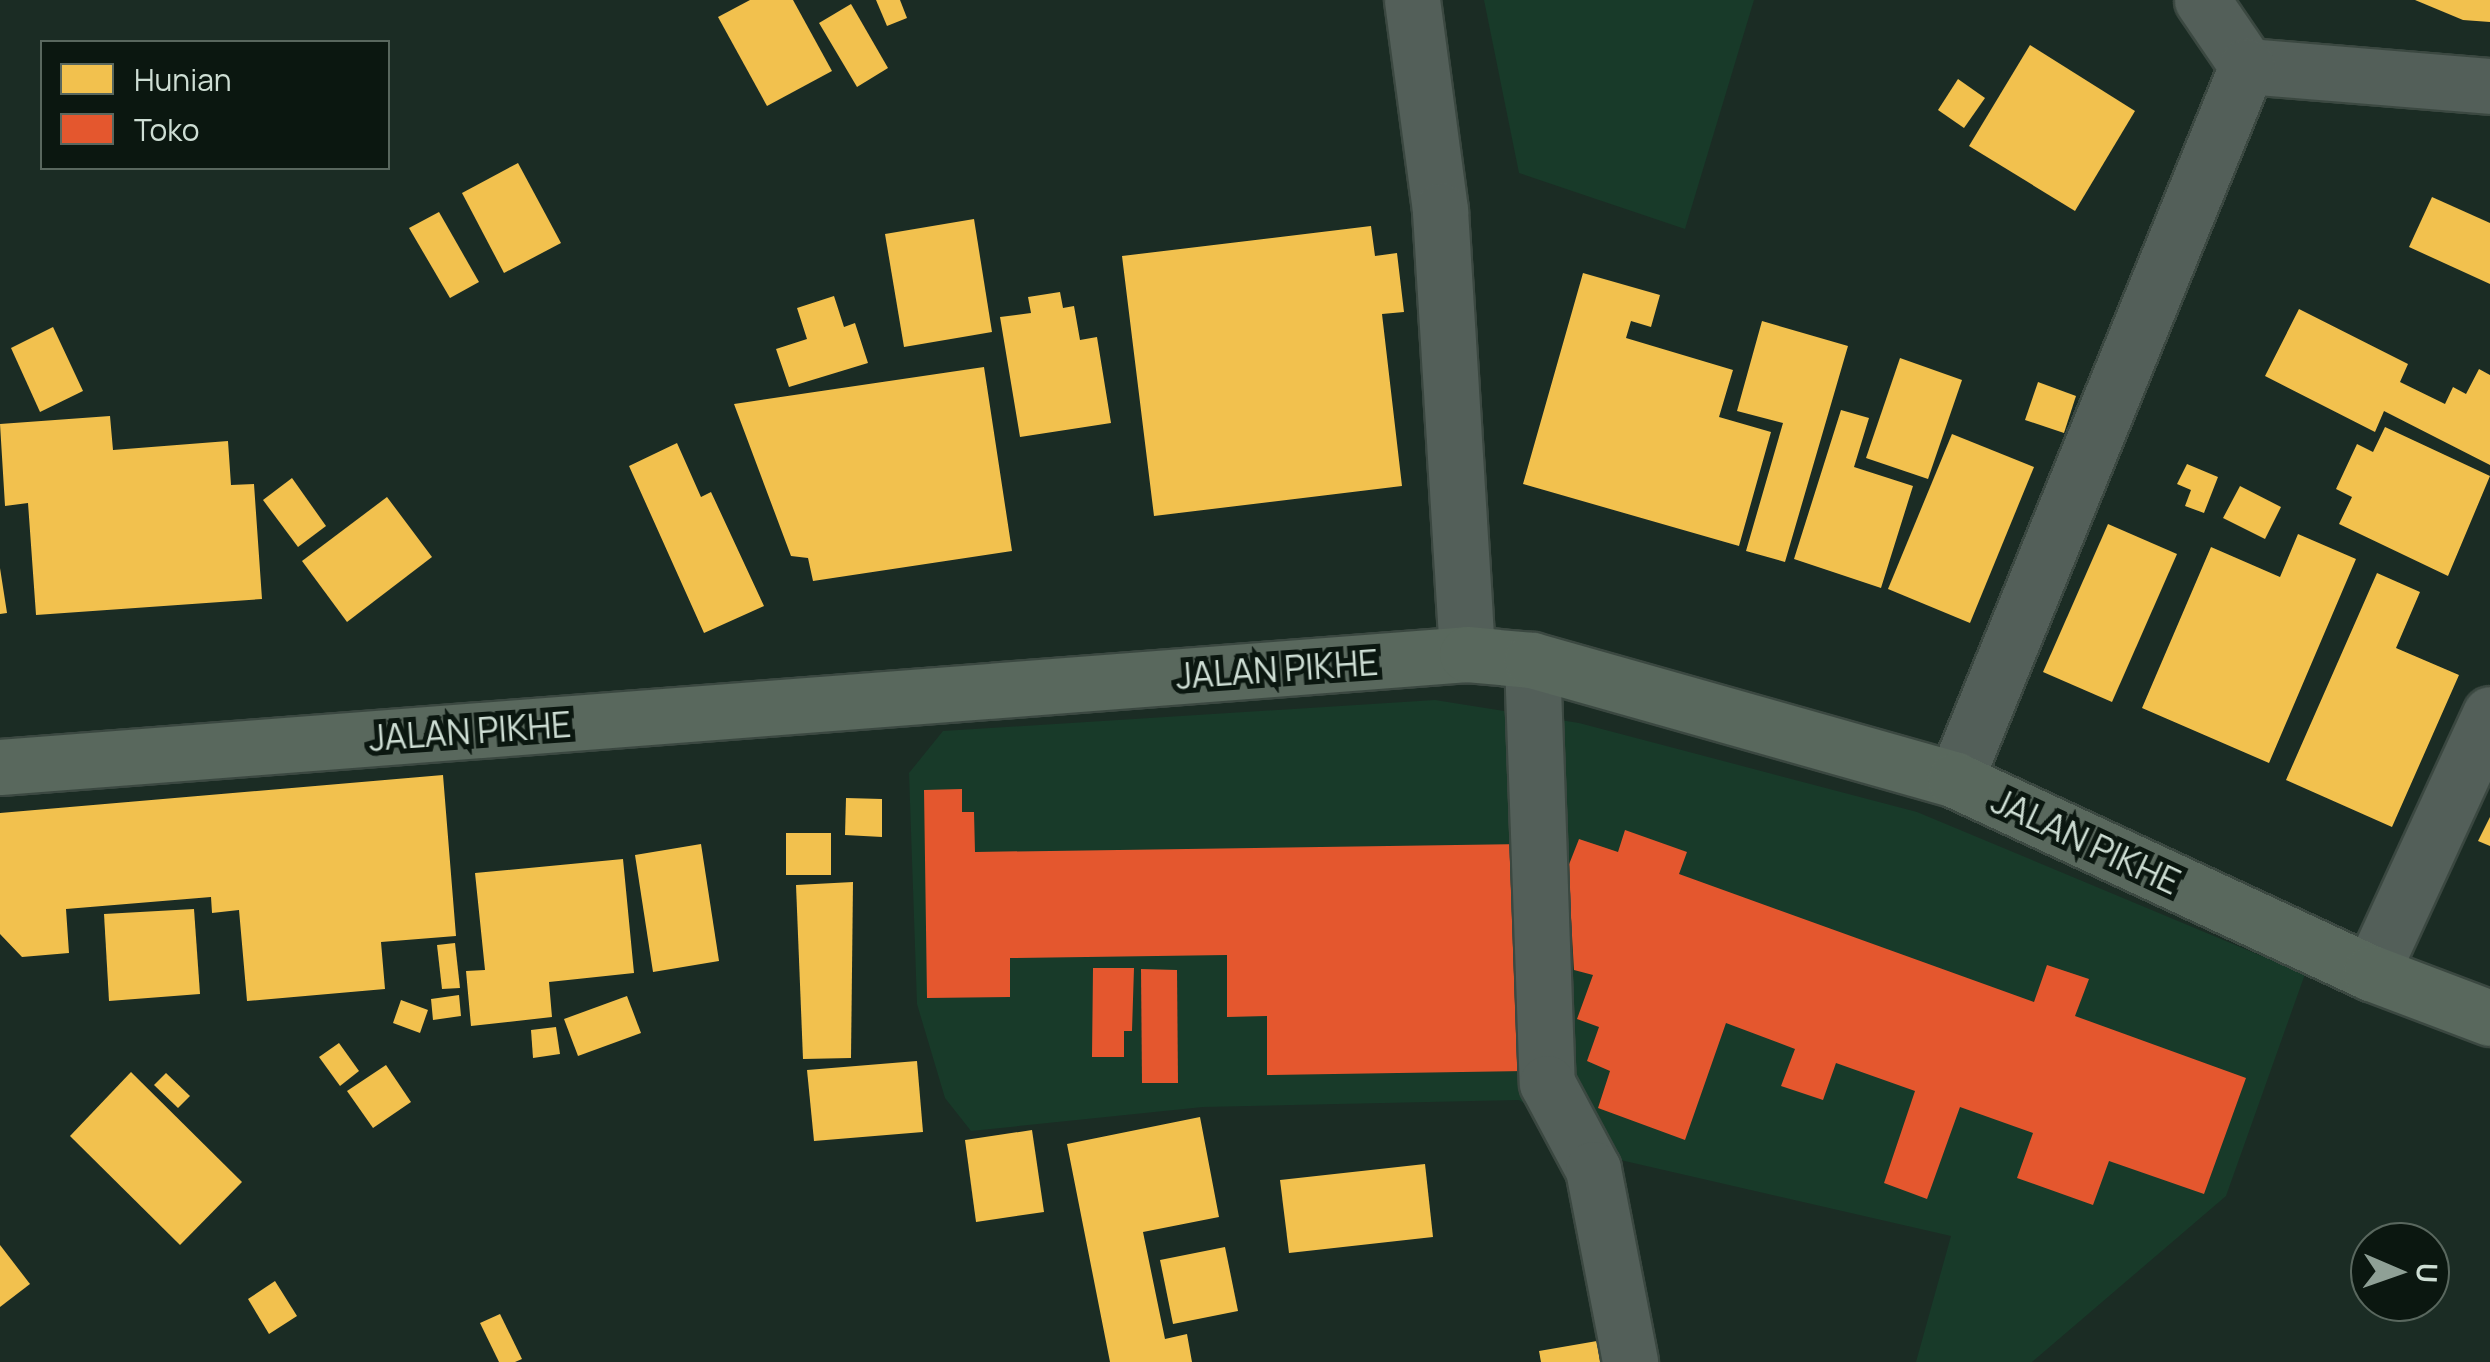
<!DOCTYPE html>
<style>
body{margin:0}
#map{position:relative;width:2490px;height:1362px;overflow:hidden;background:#1b2c24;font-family:Manrope,sans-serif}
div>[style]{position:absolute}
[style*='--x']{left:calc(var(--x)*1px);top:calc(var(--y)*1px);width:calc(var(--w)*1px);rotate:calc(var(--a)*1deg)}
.built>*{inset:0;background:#183a29}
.homes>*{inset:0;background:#f2c14e}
.shops>*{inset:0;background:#e4572e}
.roads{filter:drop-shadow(2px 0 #3b4841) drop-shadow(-2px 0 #3b4841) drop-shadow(0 2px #3b4841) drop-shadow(0 -2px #3b4841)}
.minor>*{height:55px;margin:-27.5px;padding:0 27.5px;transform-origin:27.5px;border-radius:27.5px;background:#535f59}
.highway>*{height:55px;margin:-27.5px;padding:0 27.5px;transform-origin:27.5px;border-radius:27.5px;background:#59685d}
span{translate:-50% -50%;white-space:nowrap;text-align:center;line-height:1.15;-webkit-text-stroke:10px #0b1710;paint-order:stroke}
.street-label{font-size:35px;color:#ceded4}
.legend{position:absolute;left:40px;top:40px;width:350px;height:130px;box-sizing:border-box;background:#0b1710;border:2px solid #59675e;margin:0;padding:12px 18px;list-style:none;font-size:30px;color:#ceded4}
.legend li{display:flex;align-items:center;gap:20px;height:50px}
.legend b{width:50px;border:2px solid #59675e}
.north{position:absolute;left:2350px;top:1222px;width:100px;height:100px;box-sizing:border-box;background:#0b1710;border:2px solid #59675e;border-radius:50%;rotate:92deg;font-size:28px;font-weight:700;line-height:40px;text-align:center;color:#ceded4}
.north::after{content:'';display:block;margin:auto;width:35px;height:45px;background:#8fa096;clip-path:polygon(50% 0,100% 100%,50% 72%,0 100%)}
</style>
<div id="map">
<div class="built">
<div style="clip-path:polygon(1484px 0,1754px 0,1685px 229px,1519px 173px)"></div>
<div style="clip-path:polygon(1435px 700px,1579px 723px,1917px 812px,2305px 974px,2226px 1196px,2032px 1362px,1916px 1362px,1951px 1236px,1616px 1159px,1519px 1100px,1203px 1107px,971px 1131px,945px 1098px,917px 1004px,909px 773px,943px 731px)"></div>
</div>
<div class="homes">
<div style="clip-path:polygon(750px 0,793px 0,832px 71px,767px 106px,718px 17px)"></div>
<div style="clip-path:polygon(876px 0,900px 0,907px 18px,887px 26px)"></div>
<div style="clip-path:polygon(2415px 0,2490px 0,2490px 22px,2463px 20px)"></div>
<div style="clip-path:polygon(851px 4px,888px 68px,857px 87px,819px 23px)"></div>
<div style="clip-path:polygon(2030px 45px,2135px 111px,2075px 211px,1969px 146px)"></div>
<div style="clip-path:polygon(1958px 79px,1985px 98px,1964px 128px,1938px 110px)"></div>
<div style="clip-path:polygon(518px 163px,561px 243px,504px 273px,462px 193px)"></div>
<div style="clip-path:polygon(2432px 197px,2490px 223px,2490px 284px,2409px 247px)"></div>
<div style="clip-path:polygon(439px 212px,479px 282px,450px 298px,409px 228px)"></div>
<div style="clip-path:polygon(974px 219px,992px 332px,904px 347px,885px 234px)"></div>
<div style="clip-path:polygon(1371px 226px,1375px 256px,1397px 253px,1404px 312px,1382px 314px,1402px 486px,1154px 516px,1122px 256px)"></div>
<div style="clip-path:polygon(1583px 273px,1660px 295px,1651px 327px,1631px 321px,1626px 338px,1733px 370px,1719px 417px,1771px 432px,1739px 546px,1523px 484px)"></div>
<div style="clip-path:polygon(1060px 292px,1063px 308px,1074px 306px,1080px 340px,1097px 337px,1111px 423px,1020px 437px,1000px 317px,1031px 313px,1028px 297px)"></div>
<div style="clip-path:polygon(834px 296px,844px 327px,855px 323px,868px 363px,789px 387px,776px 349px,807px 339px,797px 308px)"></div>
<div style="clip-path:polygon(2299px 309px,2408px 364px,2400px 382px,2445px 404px,2453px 387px,2466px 394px,2479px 369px,2490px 375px,2490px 465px,2384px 411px,2375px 432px,2265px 376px)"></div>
<div style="clip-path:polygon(1762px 321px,1848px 346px,1785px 562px,1746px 551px,1783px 423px,1737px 411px)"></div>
<div style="clip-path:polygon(53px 327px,83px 391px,40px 412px,11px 348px)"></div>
<div style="clip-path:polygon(1900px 358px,1962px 380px,1928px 479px,1866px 458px)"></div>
<div style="clip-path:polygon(984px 367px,1012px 551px,813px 581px,808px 558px,791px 556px,734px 404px)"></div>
<div style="clip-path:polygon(2038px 382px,2076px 396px,2064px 433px,2025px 420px)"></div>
<div style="clip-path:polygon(1841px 410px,1869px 418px,1854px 467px,1913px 486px,1881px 588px,1794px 559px)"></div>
<div style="clip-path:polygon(110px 416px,113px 450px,228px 441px,231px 485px,254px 484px,262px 599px,36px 615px,28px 503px,5px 506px,0 424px)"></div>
<div style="clip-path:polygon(2385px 427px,2490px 476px,2448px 576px,2339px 524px,2352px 497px,2336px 489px,2357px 444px,2373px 452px)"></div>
<div style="clip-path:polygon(1952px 434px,2034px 467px,1970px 623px,1888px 589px)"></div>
<div style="clip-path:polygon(677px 443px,701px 497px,711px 492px,764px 606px,704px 633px,629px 466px)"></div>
<div style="clip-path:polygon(2187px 464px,2218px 477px,2204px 513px,2185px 506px,2191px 490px,2177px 484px)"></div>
<div style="clip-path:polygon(292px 478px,326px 526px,298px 547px,263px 500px)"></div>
<div style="clip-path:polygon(2240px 486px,2281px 507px,2265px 539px,2223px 518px)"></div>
<div style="clip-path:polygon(387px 497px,432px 557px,347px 622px,302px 561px)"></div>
<div style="clip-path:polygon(2108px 524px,2177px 554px,2112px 702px,2043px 672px)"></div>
<div style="clip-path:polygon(2298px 534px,2356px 559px,2269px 763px,2142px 708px,2211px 547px,2280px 577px)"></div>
<div style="clip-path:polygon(0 568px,7px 613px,0 614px)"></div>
<div style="clip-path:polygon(2377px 573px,2420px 592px,2396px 648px,2459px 675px,2392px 827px,2286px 780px)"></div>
<div style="clip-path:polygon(443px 775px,456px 936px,381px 942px,385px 989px,247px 1001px,239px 910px,212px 913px,211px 897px,66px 909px,69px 953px,22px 957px,0 934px,0 813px)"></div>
<div style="clip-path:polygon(846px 798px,882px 799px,882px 837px,845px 835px)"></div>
<div style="clip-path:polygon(2490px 817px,2490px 846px,2478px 841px)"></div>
<div style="clip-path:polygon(786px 833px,831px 833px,831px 875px,786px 875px)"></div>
<div style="clip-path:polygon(701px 844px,719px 961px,653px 972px,635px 855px)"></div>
<div style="clip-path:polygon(623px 859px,634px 973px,549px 982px,552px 1017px,471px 1026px,466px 971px,485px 970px,475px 873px)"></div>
<div style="clip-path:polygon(853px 882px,851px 1058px,803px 1059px,796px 885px)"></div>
<div style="clip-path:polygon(194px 909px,200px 994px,109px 1001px,104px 914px)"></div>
<div style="clip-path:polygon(455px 943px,460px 988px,442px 989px,437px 945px)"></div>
<div style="clip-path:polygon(459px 995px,461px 1016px,433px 1020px,431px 999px)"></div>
<div style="clip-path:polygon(627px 996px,641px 1033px,578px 1056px,564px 1019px)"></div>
<div style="clip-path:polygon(401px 1000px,428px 1010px,420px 1033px,393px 1023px)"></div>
<div style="clip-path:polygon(556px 1027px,560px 1054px,533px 1058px,531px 1030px)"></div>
<div style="clip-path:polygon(339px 1043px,359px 1071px,340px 1086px,319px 1057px)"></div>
<div style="clip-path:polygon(917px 1061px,923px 1132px,814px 1141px,807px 1070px)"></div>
<div style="clip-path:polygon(386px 1065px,411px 1102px,373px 1128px,347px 1091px)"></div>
<div style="clip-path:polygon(131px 1072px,242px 1182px,180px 1245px,70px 1136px)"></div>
<div style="clip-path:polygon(166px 1073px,190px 1096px,178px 1108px,154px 1085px)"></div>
<div style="clip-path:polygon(1200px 1117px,1219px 1217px,1143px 1232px,1165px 1339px,1187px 1334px,1192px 1362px,1110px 1362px,1067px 1144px)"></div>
<div style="clip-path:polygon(1032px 1130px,1044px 1212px,976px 1222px,965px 1140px)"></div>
<div style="clip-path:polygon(1425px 1164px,1433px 1237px,1289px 1253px,1280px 1180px)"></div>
<div style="clip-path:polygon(0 1245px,30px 1284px,0 1307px)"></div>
<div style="clip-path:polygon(1225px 1247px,1238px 1311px,1173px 1324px,1160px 1260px)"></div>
<div style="clip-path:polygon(275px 1281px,297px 1316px,269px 1334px,248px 1299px)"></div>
<div style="clip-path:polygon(500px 1314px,522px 1359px,515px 1362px,499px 1362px,480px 1323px)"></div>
<div style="clip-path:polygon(1597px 1341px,1600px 1362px,1541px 1362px,1539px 1351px)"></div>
</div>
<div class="shops">
<div style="clip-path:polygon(962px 789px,962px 812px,974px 812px,975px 852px,1524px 844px,1527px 1071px,1267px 1075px,1267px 1016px,1227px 1017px,1227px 955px,1010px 958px,1010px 997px,927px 998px,924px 790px)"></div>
<div style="clip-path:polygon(1625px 830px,1687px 852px,1679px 874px,2034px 1002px,2047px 965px,2089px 979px,2075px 1016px,2246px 1078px,2204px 1194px,2109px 1161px,2093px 1205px,2017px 1178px,2033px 1133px,1960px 1107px,1927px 1199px,1884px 1183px,1915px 1091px,1836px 1063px,1823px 1100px,1781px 1086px,1795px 1049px,1726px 1023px,1685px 1140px,1598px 1108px,1610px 1071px,1587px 1061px,1599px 1027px,1577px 1019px,1593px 975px,1574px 970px,1568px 867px,1579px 839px,1618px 852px)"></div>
<div style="clip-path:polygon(1093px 968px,1134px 968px,1132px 1031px,1124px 1031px,1124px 1057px,1092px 1057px)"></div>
<div style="clip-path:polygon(1141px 969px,1177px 970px,1178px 1083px,1142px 1083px)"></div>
</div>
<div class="roads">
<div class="minor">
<div style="--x:1412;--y:0;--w:213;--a:82.4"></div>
<div style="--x:1440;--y:211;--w:444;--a:86.5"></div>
<div style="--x:2202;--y:0;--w:80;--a:55.7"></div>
<div style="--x:2247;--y:66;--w:244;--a:4.7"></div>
<div style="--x:1532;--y:660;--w:423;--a:88"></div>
<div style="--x:1547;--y:1083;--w:98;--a:61.9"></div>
<div style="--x:1593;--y:1169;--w:197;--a:79.1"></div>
<div style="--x:1955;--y:780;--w:771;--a:-67.76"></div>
<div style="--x:2371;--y:973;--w:285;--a:-65.3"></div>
</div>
<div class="highway">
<div style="--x:0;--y:767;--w:1471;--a:-4.4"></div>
<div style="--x:1467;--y:654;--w:65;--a:5.3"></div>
<div style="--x:1532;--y:660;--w:440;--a:15.8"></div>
<div style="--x:1955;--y:780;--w:459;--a:24.9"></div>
<div style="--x:2371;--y:973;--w:127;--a:20.7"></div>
</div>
</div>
<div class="street-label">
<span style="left:1277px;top:669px;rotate:-4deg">JALAN PIKHE</span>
<span style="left:470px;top:731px;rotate:-4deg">JALAN PIKHE</span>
<span style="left:2086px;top:841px;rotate:25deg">JALAN PIKHE</span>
</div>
<ul class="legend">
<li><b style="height:28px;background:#f2c14e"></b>Hunian</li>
<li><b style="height:28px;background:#e4572e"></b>Toko</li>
</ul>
<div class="north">U</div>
</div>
